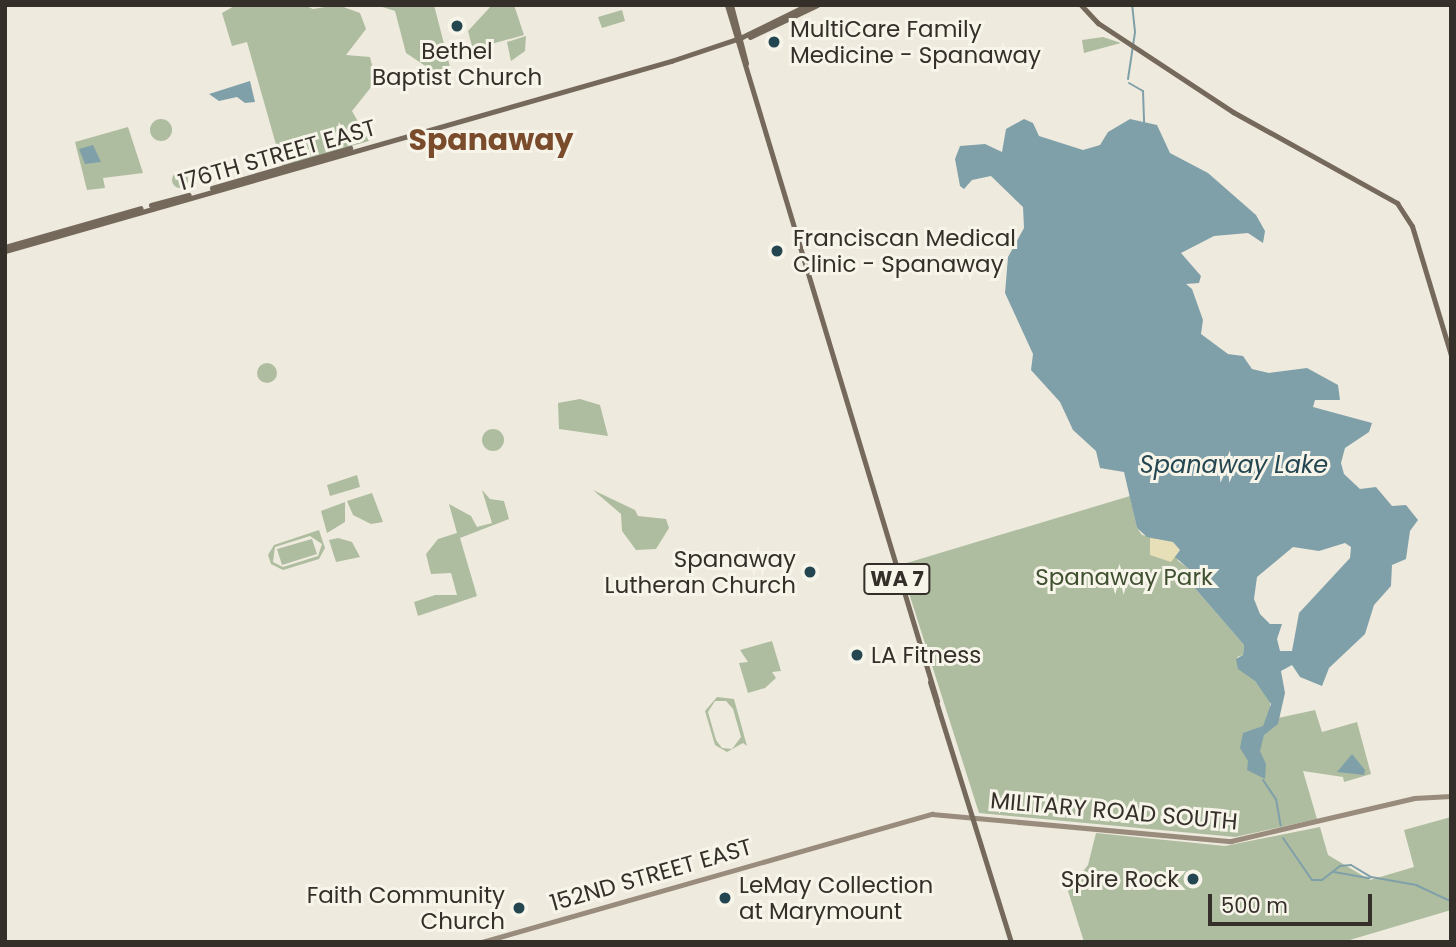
<!DOCTYPE html>
<style>
body{margin:0}
#map{position:relative;width:1456px;height:947px;overflow:hidden;background:#efeade;font-family:Poppins,sans-serif}
div>[style]{position:absolute}
[style*='--x']{left:calc(var(--x)*1px);top:calc(var(--y)*1px);width:calc(var(--w)*1px);rotate:calc(var(--a)*1deg)}
.green>*{inset:0;background:#aebd9f}
.round{border-radius:50%}
.sand>*{inset:0;background:#e7dfb8}
.water>*{inset:0;background:#80a0a9}
.stream>*{height:2px;margin:-1px;padding:0 1px;transform-origin:1px;border-radius:1px;background:#80a0a9}
.secondary>*{height:4.5px;margin:-2.25px;padding:0 2.25px;transform-origin:2.25px;border-radius:2.25px;background:#998c7d}
.primary>*{height:5px;margin:-2.5px;padding:0 2.5px;transform-origin:2.5px;border-radius:2.5px;background:#75695c}
.dots>*{width:19px;height:19px;translate:-50% -50%;box-sizing:border-box;border:4px solid #f7f4ea;border-radius:50%}
span{translate:-50% -50%;white-space:nowrap;text-align:center;line-height:1.15;-webkit-text-stroke:6px #f7f4ea;paint-order:stroke}
.shield-label span{padding:2px 5px;background:#f7f4ea;border:2px solid;border-radius:5px;-webkit-text-stroke-width:0}
.shield-label{font-size:21px;color:#352f29;font-weight:700}
.poi-label{font-size:23px;color:#352f29}
.left{translate:0 -50%;text-align:left}
.right{translate:-100% -50%;text-align:right}
.street-label{font-size:23px;color:#352f29}
.park-label{font-size:23px;color:#3f5030}
.water-label{font-size:24px;color:#244651;font-style:italic}
.district-label{font-size:30px;color:#7a4c2c;font-weight:700}
.frame{position:absolute;inset:0;border:7px solid #352f29;pointer-events:none}
.scale{position:absolute;left:1208px;top:894px;width:164px;height:32px;box-sizing:border-box;border:4px solid #352f29;border-top:0;padding-left:9px;font-size:21px;line-height:24px;white-space:nowrap;color:#352f29;-webkit-text-stroke:5px #f7f4ea;paint-order:stroke}
</style>
<div id="map">
<div class="green">
<div style="clip-path:polygon(236px 5px,304px 5px,313px 9px,338px 5px,360px 13px,366px 29px,346px 55px,370px 57px,376px 81px,352px 111px,369px 141px,282px 166px,247px 42px,232px 46px,222px 13px)"></div>
<div style="clip-path:polygon(376px 5px,434px 5px,450px 67px,433px 71px,406px 53px,395px 11px)"></div>
<div style="clip-path:polygon(492px 5px,514px 5px,524px 35px,477px 48px,474px 54px,468px 31px)"></div>
<div style="clip-path:polygon(622px 10px,625px 21px,602px 28px,598px 17px)"></div>
<div style="clip-path:polygon(526px 36px,525px 51px,511px 61px,507px 42px)"></div>
<div style="clip-path:polygon(1103px 37px,1121px 43px,1084px 53px,1082px 40px)"></div>
<div class="round" style="left:150px;top:119px;width:22px;height:22px"></div>
<div style="clip-path:polygon(128px 127px,143px 173px,103px 178px,105px 188px,87px 190px,75px 142px)"></div>
<div class="round" style="left:172px;top:172px;width:16px;height:16px"></div>
<div class="round" style="left:257px;top:363px;width:20px;height:20px"></div>
<div style="clip-path:polygon(580px 399px,600px 405px,608px 436px,559px 429px,558px 403px)"></div>
<div class="round" style="left:482px;top:429px;width:22px;height:22px"></div>
<div style="clip-path:polygon(357px 475px,360px 487px,330px 496px,327px 485px)"></div>
<div style="clip-path:polygon(482px 490px,490px 499px,504px 501px,509px 519px,460px 538px,477px 596px,418px 616px,414px 602px,435px 595px,457px 595px,451px 573px,431px 574px,426px 554px,438px 539px,457px 533px,449px 504px,471px 516px,477px 527px,492px 523px)"></div>
<div style="clip-path:polygon(593px 490px,635px 510px,638px 516px,666px 519px,669px 528px,656px 549px,636px 550px,622px 531px,621px 514px)"></div>
<div style="clip-path:polygon(372px 493px,383px 522px,371px 524px,353px 515px,347px 501px)"></div>
<div style="clip-path:polygon(1130px 496px,1137px 528px,1142px 535px,1173px 541px,1178px 561px,1191px 570px,1193px 586px,1244px 645px,1243px 655px,1237px 657px,1270px 701px,1270px 714px,1278px 718px,1315px 710px,1322px 732px,1357px 722px,1371px 774px,1344px 782px,1343px 777px,1303px 771px,1317px 819px,1235px 837px,979px 813px,900px 565px)"></div>
<div style="clip-path:polygon(345px 502px,345px 522px,327px 533px,321px 511px)"></div>
<div style="clip-path:polygon(evenodd,319px 530px,325px 548px,319px 559px,283px 570px,271px 564px,268px 555px,274px 545px,319px 530px,310px 536px,322px 544px,318px 556px,283px 567px,273px 562px,275px 547px,310px 536px)"></div>
<div style="clip-path:polygon(338px 538px,352px 542px,360px 557px,336px 562px,329px 540px)"></div>
<div style="clip-path:polygon(312px 539px,317px 554px,282px 565px,277px 549px)"></div>
<div style="clip-path:polygon(772px 641px,781px 671px,772px 672px,776px 678px,765px 688px,748px 693px,739px 663px,748px 662px,740px 650px)"></div>
<div style="clip-path:polygon(evenodd,717px 697px,734px 699px,747px 746px,743px 743px,727px 752px,715px 745px,705px 711px,717px 697px,715px 701px,726px 701px,733px 709px,741px 737px,732px 749px,722px 748px,716px 740px,708px 712px,715px 701px)"></div>
<div style="clip-path:polygon(1451px 817px,1451px 910px,1343px 942px,1084px 942px,1068px 891px,1088px 865px,1096px 833px,1225px 846px,1320px 827px,1328px 855px,1370px 880px,1414px 867px,1404px 830px)"></div>
</div>
<div class="sand">
<div style="clip-path:polygon(1150px 538px,1173px 541px,1180px 550px,1171px 562px,1150px 555px)"></div>
</div>
<div class="water">
<div style="clip-path:polygon(250px 81px,255px 102px,245px 103px,237px 97px,219px 101px,209px 94px)"></div>
<div style="clip-path:polygon(evenodd,1024px 119px,1033px 123px,1039px 136px,1083px 150px,1100px 145px,1108px 132px,1130px 119px,1157px 125px,1170px 153px,1208px 173px,1256px 215px,1265px 231px,1263px 243px,1248px 233px,1214px 236px,1181px 253px,1201px 276px,1199px 283px,1186px 284px,1192px 289px,1203px 320px,1201px 334px,1228px 354px,1243px 356px,1252px 369px,1269px 373px,1307px 368px,1338px 385px,1340px 400px,1315px 400px,1313px 407px,1372px 423px,1369px 432px,1345px 448px,1341px 463px,1344px 474px,1360px 489px,1376px 487px,1392px 506px,1406px 505px,1418px 520px,1410px 531px,1406px 559px,1392px 565px,1391px 586px,1374px 605px,1365px 634px,1329px 668px,1322px 686px,1300px 677px,1292px 665px,1281px 671px,1285px 693px,1278px 724px,1264px 735px,1260px 751px,1266px 764px,1265px 779px,1247px 770px,1248px 761px,1240px 748px,1243px 733px,1263px 726px,1271px 704px,1255px 681px,1238px 669px,1236px 659px,1243px 655px,1244px 645px,1193px 586px,1190px 570px,1175px 557px,1180px 550px,1173px 542px,1147px 537px,1137px 528px,1124px 472px,1100px 468px,1096px 451px,1073px 430px,1060px 402px,1031px 370px,1033px 354px,1005px 293px,1008px 257px,1024px 228px,1023px 207px,991px 176px,972px 180px,964px 189px,960px 186px,955px 159px,960px 146px,985px 144px,1002px 152px,1006px 129px,1024px 119px,1345px 543px,1351px 547px,1350px 558px,1299px 613px,1292px 651px,1280px 651px,1277px 639px,1282px 624px,1270px 624px,1260px 614px,1254px 599px,1257px 577px,1293px 547px,1319px 551px,1345px 543px)"></div>
<div style="clip-path:polygon(93px 145px,101px 162px,85px 164px,79px 149px)"></div>
<div style="clip-path:polygon(1352px 754px,1365px 770px,1364px 775px,1337px 772px)"></div>
</div>
<div class="stream">
<div style="--x:1128;--y:79;--w:48;--a:-81.5"></div>
<div style="--x:1135;--y:32;--w:27;--a:-96"></div>
<div style="--x:1129;--y:83;--w:16;--a:30"></div>
<div style="--x:1143;--y:91;--w:31;--a:88"></div>
<div style="--x:1263;--y:780;--w:23;--a:56"></div>
<div style="--x:1276;--y:799;--w:27;--a:80"></div>
<div style="--x:1283;--y:838;--w:51;--a:55.4"></div>
<div style="--x:1312;--y:880;--w:10;--a:0"></div>
<div style="--x:1322;--y:880;--w:23;--a:-38"></div>
<div style="--x:1340;--y:866;--w:11;--a:-5"></div>
<div style="--x:1351;--y:865;--w:23;--a:31"></div>
<div style="--x:1371;--y:877;--w:46;--a:10.1"></div>
<div style="--x:1416;--y:885;--w:38;--a:25"></div>
<div style="--x:1334;--y:872;--w:36;--a:10"></div>
</div>
<div class="secondary">
<div style="--x:482;--y:942;--w:468;--a:-15.9"></div>
<div style="--x:932;--y:814;--w:300;--a:5.2"></div>
<div style="--x:1231;--y:841;--w:188;--a:-13.2"></div>
<div style="--x:1414;--y:798;--w:37;--a:-3"></div>
</div>
<div class="primary">
<div style="--x:727;--y:5;--w:727;--a:73.21"></div>
<div style="--x:731;--y:5;--w:60;--a:75.5"></div>
<div style="--x:1081;--y:5;--w:25;--a:47"></div>
<div style="--x:1098;--y:23;--w:162;--a:33.4"></div>
<div style="--x:1233;--y:112;--w:188;--a:29"></div>
<div style="--x:1397;--y:203;--w:27;--a:57"></div>
<div style="--x:1412;--y:226;--w:135;--a:73.2"></div>
<div style="--x:750;--y:37;--w:74;--a:-25.5"></div>
<div style="--x:212;--y:188;--w:144;--a:-16.2"></div>
<div style="--x:151;--y:205;--w:39;--a:-15"></div>
<div style="--x:5;--y:247;--w:141;--a:-16"></div>
<div style="--x:5;--y:251;--w:693;--a:-15.92"></div>
<div style="--x:671;--y:61;--w:73;--a:-18.4"></div>
<div style="--x:740;--y:38;--w:75;--a:-26.2"></div>
<div style="--x:930;--y:682;--w:272;--a:72.7"></div>
</div>
<div class="dots">
<div style="left:457px;top:26px;background:#244651"></div>
<div style="left:774px;top:42px;background:#244651"></div>
<div style="left:777px;top:251px;background:#244651"></div>
<div style="left:810px;top:572px;background:#244651"></div>
<div style="left:857px;top:655px;background:#244651"></div>
<div style="left:1193px;top:879px;background:#244651"></div>
<div style="left:725px;top:898px;background:#244651"></div>
<div style="left:519px;top:908px;background:#244651"></div>
</div>
<div class="shield-label">
<span style="left:897px;top:579px">WA 7</span>
</div>
<div class="poi-label">
<span class="left" style="left:790px;top:42px">MultiCare Family<br>Medicine - Spanaway</span>
<span style="left:457px;top:64px">Bethel<br>Baptist Church</span>
<span class="left" style="left:793px;top:251px">Franciscan Medical<br>Clinic - Spanaway</span>
<span class="right" style="left:796px;top:572px">Spanaway<br>Lutheran Church</span>
<span class="left" style="left:871px;top:655px">LA Fitness</span>
<span class="right" style="left:1179px;top:879px">Spire Rock</span>
<span class="left" style="left:739px;top:898px">LeMay Collection<br>at Marymount</span>
<span class="right" style="left:505px;top:908px">Faith Community<br>Church</span>
</div>
<div class="street-label">
<span style="left:277px;top:155px;rotate:-16deg">176TH STREET EAST</span>
<span style="left:1114px;top:811px;rotate:5deg">MILITARY ROAD SOUTH</span>
<span style="left:651px;top:875px;rotate:-16deg">152ND STREET EAST</span>
</div>
<div class="park-label">
<span style="left:1124px;top:577px">Spanaway Park</span>
</div>
<div class="water-label">
<span style="left:1234px;top:465px">Spanaway Lake</span>
</div>
<div class="district-label">
<span style="left:491px;top:140px">Spanaway</span>
</div>
<div class="frame"></div>
<div class="scale">500 m</div>
</div>
